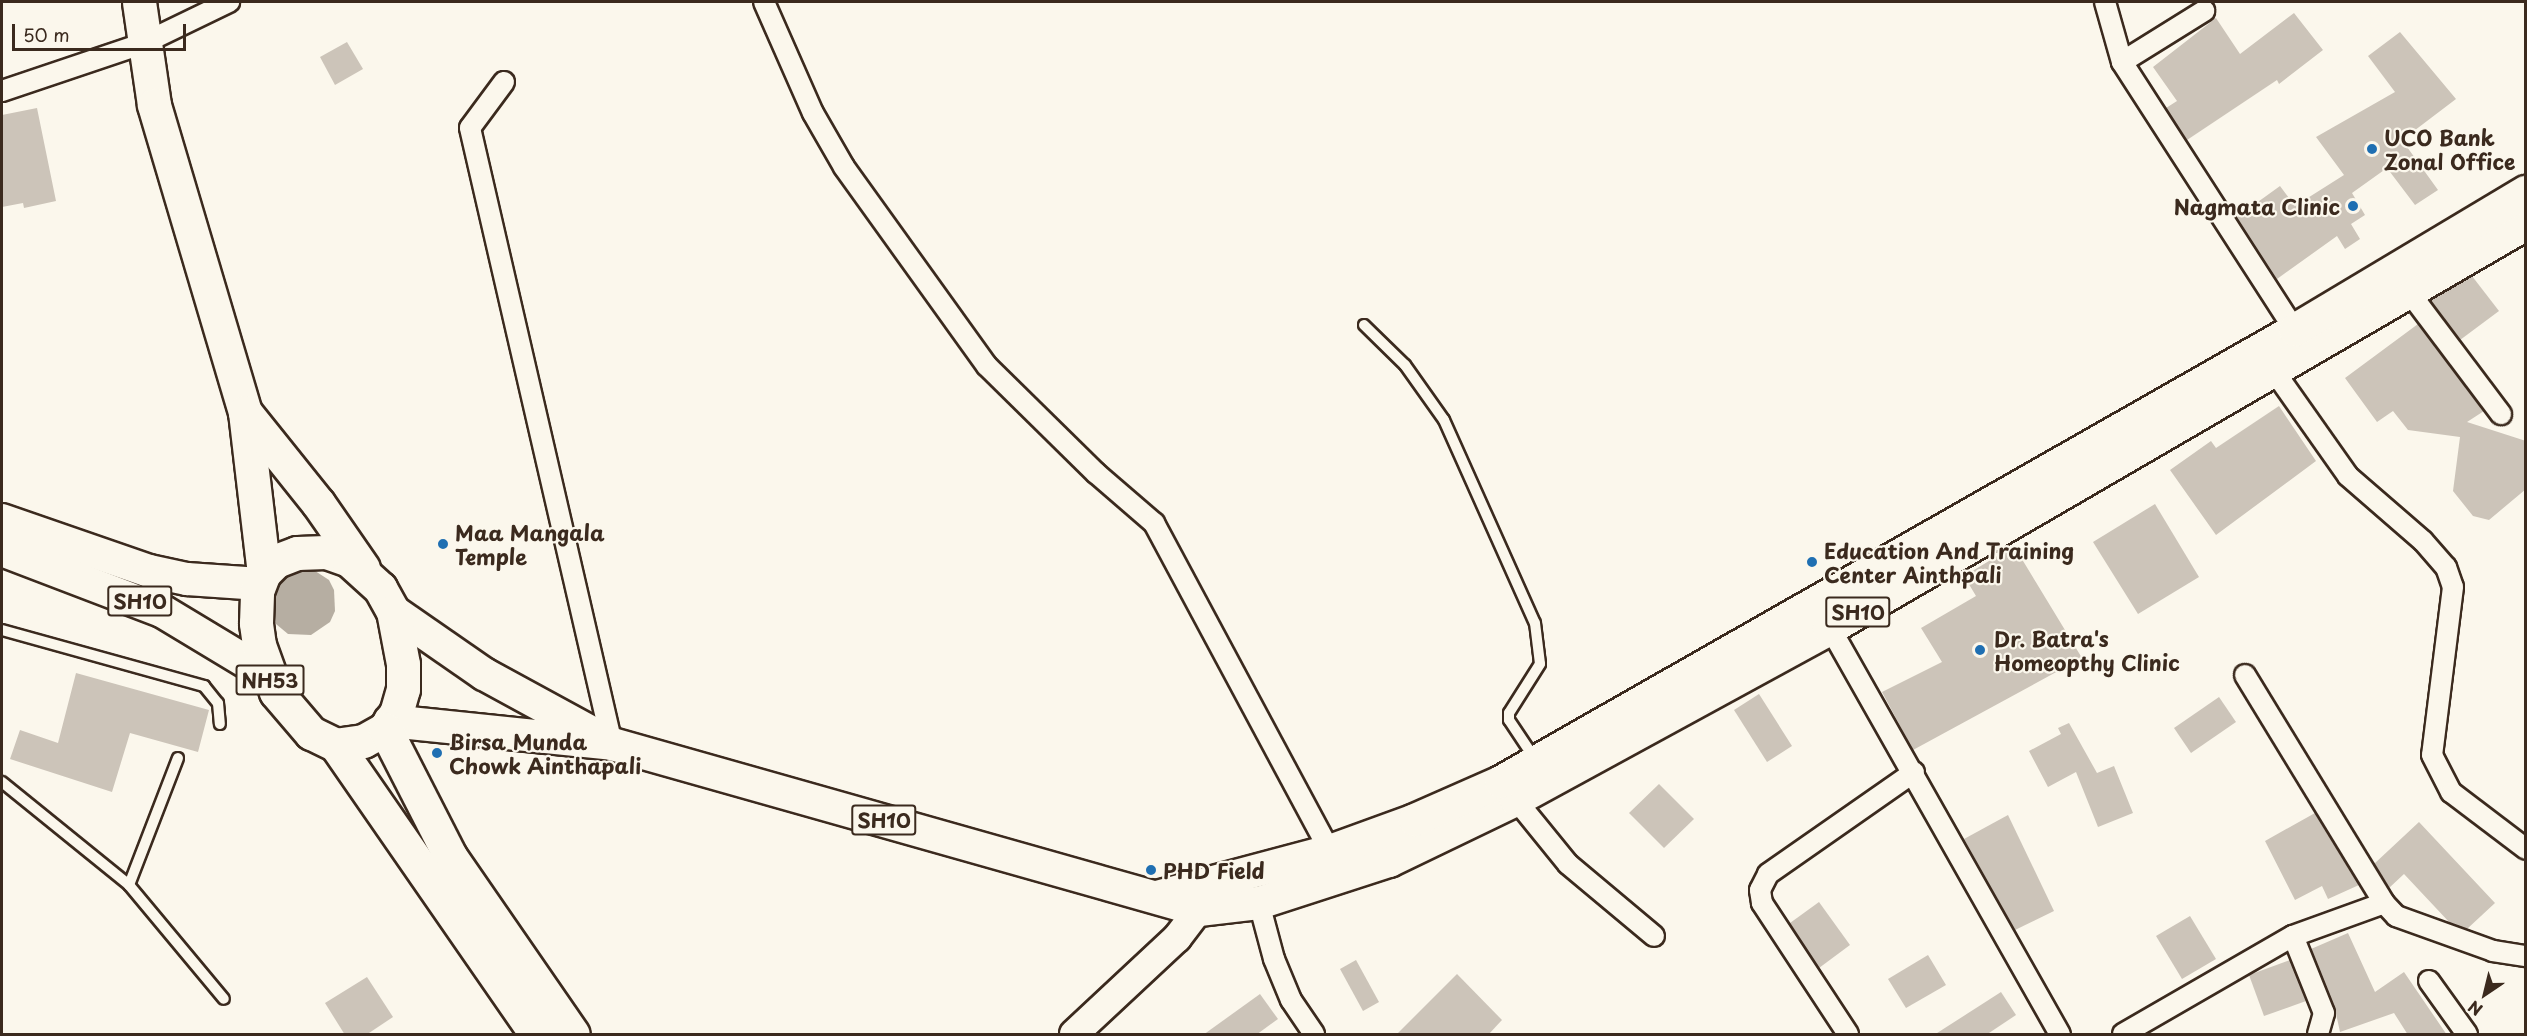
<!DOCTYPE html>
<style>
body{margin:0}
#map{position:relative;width:2527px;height:1036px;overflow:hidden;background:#fbf7ec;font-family:"Playpen Sans",sans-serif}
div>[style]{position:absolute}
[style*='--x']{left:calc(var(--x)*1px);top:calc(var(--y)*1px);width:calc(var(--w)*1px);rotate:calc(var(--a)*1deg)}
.water>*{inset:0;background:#b6aea2}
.building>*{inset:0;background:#ccc4b9}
.roads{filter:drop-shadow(2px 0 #3b2a1e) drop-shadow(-2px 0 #3b2a1e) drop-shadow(0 2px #3b2a1e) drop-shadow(0 -2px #3b2a1e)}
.lane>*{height:10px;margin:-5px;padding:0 5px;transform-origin:5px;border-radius:5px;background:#fbf7ec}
.street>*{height:20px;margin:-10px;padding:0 10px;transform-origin:10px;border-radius:10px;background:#fbf7ec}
.secondary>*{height:28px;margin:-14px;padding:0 14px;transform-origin:14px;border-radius:14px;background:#fbf7ec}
.primary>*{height:32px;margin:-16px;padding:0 16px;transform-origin:16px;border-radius:16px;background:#fbf7ec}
.highway>*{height:33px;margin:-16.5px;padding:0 16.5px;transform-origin:16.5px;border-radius:16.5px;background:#fbf7ec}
.dots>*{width:16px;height:16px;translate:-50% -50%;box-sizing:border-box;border:3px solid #fbf7ec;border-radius:50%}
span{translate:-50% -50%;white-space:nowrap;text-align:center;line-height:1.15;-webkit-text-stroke:4.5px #fbf7ec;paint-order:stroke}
.shield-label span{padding:2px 4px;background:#fbf7ec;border:2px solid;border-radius:4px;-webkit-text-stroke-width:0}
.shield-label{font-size:20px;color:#3b2a1e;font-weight:700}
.poi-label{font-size:21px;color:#3b2a1e;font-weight:700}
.left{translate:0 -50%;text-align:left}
.right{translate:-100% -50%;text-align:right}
.frame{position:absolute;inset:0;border:3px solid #3b2a1e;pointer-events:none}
.north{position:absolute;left:2455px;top:964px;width:60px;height:60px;-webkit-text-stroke:4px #fbf7ec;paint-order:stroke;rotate:215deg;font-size:16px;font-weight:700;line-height:24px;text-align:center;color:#3b2a1e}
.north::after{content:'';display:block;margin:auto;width:21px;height:27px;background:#3b2a1e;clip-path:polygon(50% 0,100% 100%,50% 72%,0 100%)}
.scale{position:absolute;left:12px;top:24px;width:174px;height:27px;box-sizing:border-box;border:3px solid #3b2a1e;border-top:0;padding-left:8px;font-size:18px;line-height:21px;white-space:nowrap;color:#3b2a1e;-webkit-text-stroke:4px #fbf7ec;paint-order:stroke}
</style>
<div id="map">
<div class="water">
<div style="clip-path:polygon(309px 567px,329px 580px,334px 590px,335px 611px,330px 622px,311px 635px,288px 634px,270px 619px,276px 575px)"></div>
</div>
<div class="building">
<div style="clip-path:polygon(2294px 13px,2323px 50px,2279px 84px,2277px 80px,2187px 140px,2166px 108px,2177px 101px,2153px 67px,2216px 18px,2240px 54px)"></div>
<div style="clip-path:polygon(2400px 32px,2456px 99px,2402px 140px,2438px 190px,2415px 205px,2387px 168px,2352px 193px,2365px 215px,2351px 224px,2360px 239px,2345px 249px,2337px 236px,2277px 279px,2237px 217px,2280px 186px,2295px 206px,2344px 175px,2316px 137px,2395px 92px,2368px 56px)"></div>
<div style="clip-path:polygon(347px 42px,363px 69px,335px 85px,320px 57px)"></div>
<div style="clip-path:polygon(37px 108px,56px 201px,24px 208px,23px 203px,2px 207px,2px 115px)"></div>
<div style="clip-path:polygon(2472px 276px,2499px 311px,2460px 340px,2430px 300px)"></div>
<div style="clip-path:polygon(2418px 324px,2484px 411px,2467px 422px,2526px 441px,2526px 489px,2489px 520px,2473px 516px,2453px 491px,2460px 437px,2408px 430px,2393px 411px,2377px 422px,2345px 378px)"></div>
<div style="clip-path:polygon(2279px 406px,2316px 461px,2216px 535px,2170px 470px,2211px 441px,2216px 448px)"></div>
<div style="clip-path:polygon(2155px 504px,2199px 577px,2138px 614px,2093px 542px)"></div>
<div style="clip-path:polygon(2014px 546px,2082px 658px,1913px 750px,1882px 692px,1942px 662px,1921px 628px,1976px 596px,1964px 576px)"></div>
<div style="clip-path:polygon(76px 673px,209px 710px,198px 752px,130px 733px,112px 792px,10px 759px,20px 730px,58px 743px)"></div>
<div style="clip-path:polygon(1759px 694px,1792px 746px,1767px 762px,1734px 710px)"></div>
<div style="clip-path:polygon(2219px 697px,2236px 722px,2191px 753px,2174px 728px)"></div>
<div style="clip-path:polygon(2069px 723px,2097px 773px,2114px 766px,2133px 813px,2098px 827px,2076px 772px,2048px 787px,2029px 751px,2061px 734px,2058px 728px)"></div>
<div style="clip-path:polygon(1659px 784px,1694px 819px,1664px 848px,1629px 813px)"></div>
<div style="clip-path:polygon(2315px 813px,2359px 885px,2328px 899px,2322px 886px,2295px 900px,2265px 841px)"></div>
<div style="clip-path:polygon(2008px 815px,2054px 911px,2015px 930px,1964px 839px)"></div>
<div style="clip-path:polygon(2419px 822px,2495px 903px,2467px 929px,2450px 923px,2404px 874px,2389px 888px,2374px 864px)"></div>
<div style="clip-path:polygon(1819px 902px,1850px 945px,1819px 968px,1790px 923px)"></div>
<div style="clip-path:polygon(2190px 916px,2216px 959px,2182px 979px,2156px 936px)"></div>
<div style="clip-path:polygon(2348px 933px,2375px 992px,2404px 972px,2447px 1035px,2408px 1035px,2394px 1013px,2340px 1032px,2335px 1009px,2311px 949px)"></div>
<div style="clip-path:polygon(1928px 955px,1946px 985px,1906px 1008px,1888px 979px)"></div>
<div style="clip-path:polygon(1356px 960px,1379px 1002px,1363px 1011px,1340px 969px)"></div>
<div style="clip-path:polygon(2290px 960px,2306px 1001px,2264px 1016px,2249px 975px)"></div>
<div style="clip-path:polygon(1457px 974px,1502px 1020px,1488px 1035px,1396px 1035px)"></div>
<div style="clip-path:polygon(367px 977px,393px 1017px,366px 1035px,345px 1035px,325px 1003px)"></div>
<div style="clip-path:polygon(2001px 992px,2016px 1015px,1986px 1035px,1934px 1035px)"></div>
<div style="clip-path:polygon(1260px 994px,1278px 1019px,1256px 1035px,1203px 1035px)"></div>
</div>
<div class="roads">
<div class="lane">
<div style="--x:1364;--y:325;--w:57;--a:44.3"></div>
<div style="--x:1405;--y:365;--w:67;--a:54.7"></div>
<div style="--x:1444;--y:420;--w:222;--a:65.9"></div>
<div style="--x:1535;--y:623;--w:41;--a:83"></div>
<div style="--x:1540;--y:664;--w:58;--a:122.3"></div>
<div style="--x:1509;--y:713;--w:7;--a:90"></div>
<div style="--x:1509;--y:720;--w:47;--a:56.3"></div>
<div style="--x:2;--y:630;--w:210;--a:15.5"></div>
<div style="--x:204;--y:686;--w:22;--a:51"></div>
<div style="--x:218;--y:703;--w:21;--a:85"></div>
<div style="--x:2;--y:782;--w:164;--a:39"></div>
<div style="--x:129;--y:885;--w:148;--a:50.2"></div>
<div style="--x:129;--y:885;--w:136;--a:-68.9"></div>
</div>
<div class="street">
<div style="--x:764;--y:2;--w:121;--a:66.2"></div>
<div style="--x:813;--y:113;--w:62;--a:60.1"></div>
<div style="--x:844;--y:167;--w:245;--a:54.3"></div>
<div style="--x:987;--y:366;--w:153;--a:44.5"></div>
<div style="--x:1096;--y:473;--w:77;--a:40.8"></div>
<div style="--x:1154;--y:523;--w:372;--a:61.8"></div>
<div style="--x:2105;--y:2;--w:62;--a:74.2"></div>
<div style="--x:2122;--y:62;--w:319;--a:57.2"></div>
<div style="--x:2122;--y:62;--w:97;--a:-31.9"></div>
<div style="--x:504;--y:82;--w:57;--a:126.5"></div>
<div style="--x:470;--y:128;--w:632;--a:77.02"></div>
<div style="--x:2;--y:91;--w:148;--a:-18.6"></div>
<div style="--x:142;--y:44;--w:97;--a:-25.8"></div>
<div style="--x:2409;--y:292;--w:153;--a:53"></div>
<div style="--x:2274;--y:371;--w:128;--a:54.8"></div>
<div style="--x:2348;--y:476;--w:99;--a:40.9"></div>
<div style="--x:2423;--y:541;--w:35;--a:49"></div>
<div style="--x:2446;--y:567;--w:21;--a:71"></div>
<div style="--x:2453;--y:587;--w:169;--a:97.1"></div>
<div style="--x:2432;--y:755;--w:42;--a:62.8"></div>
<div style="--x:2451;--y:792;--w:94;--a:37.2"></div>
<div style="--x:1825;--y:619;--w:477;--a:60.5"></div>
<div style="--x:2245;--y:675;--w:267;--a:58.6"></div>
<div style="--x:1516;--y:800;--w:82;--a:50.9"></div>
<div style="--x:1568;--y:864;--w:112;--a:39.9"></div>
<div style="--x:1259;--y:903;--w:58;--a:75"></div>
<div style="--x:1274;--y:959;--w:44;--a:67.5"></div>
<div style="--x:1291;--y:1000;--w:41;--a:55.9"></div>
<div style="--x:2293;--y:936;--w:83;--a:68.1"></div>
<div style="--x:2324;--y:1013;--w:22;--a:106"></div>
<div style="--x:2429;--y:981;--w:65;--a:54.4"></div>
<div style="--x:1848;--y:1034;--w:157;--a:-123.3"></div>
<div style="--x:1762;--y:903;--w:13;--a:-99"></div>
<div style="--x:1760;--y:890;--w:18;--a:-63"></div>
<div style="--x:1768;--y:874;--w:178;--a:-34.9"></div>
<div style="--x:2123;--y:1034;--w:196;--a:-30"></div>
<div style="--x:2293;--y:936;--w:97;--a:-19.9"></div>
<div style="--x:2384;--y:903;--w:18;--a:47"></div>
<div style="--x:2396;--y:916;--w:103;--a:19.8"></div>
<div style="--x:2493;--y:951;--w:33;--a:9"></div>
</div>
<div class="secondary">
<div style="--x:1074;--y:1034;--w:141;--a:-43"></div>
<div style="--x:1177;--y:938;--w:58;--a:-52.7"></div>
</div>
<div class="primary">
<div style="--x:2;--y:520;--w:156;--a:19.1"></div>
<div style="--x:149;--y:571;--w:39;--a:12"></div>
<div style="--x:187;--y:579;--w:73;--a:3.9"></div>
<div style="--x:2;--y:550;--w:171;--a:20.9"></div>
<div style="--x:162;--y:611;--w:124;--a:31.1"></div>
<div style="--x:393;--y:611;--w:111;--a:34.7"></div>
<div style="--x:484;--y:674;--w:128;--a:28.6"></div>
<div style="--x:390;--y:721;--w:223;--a:5.9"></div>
<div style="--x:612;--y:744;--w:610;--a:15.79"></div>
<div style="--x:1199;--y:910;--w:60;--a:-6.7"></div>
<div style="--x:1259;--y:903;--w:137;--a:-17.9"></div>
<div style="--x:1389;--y:861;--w:141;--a:-25.7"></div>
<div style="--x:1516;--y:800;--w:357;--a:-28.6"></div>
<div style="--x:1829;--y:629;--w:806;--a:-30.16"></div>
<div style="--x:1157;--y:897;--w:179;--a:-14.9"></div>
<div style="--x:1330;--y:851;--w:90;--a:-20"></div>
<div style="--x:1415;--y:820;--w:94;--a:-23.8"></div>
<div style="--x:1501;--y:782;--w:914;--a:-29.65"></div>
<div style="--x:2295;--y:330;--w:269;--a:-30.9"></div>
</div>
<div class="highway">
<div style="--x:139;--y:2;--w:104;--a:81.7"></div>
<div style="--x:154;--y:105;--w:320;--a:73.5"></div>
<div style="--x:245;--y:412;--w:162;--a:83.3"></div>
<div style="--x:245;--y:412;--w:117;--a:51.3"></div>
<div style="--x:318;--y:503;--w:79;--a:55.3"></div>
<div style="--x:326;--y:552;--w:24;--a:19"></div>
<div style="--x:349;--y:560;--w:42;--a:42.1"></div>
<div style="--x:380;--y:588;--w:26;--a:61"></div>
<div style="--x:393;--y:611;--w:54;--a:79.3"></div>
<div style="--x:403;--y:664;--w:25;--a:90"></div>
<div style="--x:403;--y:689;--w:25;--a:106"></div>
<div style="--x:396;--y:713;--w:19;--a:125"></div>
<div style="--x:385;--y:729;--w:25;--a:151"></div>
<div style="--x:363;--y:741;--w:27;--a:172"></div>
<div style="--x:336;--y:745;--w:28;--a:-154"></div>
<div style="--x:311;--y:733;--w:54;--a:-130.5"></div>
<div style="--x:276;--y:692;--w:50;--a:-109.9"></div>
<div style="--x:259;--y:645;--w:22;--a:-98"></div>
<div style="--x:256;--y:623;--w:32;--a:-88"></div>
<div style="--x:257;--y:591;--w:19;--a:-69"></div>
<div style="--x:264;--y:573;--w:17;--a:-45"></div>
<div style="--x:276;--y:561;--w:22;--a:-21"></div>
<div style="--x:297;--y:553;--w:29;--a:-2"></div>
<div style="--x:385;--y:729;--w:143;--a:62.9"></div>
<div style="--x:450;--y:856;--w:216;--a:55.4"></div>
<div style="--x:336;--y:745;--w:351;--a:55.3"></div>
</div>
</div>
<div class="dots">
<div style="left:2372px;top:149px;background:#1f6fb2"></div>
<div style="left:2353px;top:206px;background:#1f6fb2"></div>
<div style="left:443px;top:544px;background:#1f6fb2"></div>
<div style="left:1812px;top:562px;background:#1f6fb2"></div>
<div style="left:1980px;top:650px;background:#1f6fb2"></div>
<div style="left:437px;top:753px;background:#1f6fb2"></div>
<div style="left:1151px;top:870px;background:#1f6fb2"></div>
</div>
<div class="shield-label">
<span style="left:140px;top:601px">SH10</span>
<span style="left:1858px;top:612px">SH10</span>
<span style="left:270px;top:680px">NH53</span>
<span style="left:884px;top:820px">SH10</span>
</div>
<div class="poi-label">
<span class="left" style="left:2384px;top:149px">UCO Bank<br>Zonal Office</span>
<span class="right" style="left:2340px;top:206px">Nagmata Clinic</span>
<span class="left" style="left:455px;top:544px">Maa Mangala<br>Temple</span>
<span class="left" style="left:1824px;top:562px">Education And Training<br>Center Ainthpali</span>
<span class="left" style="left:1994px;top:650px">Dr. Batra's<br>Homeopthy Clinic</span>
<span class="left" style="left:449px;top:753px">Birsa Munda<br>Chowk Ainthapali</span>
<span class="left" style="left:1163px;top:870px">PHD Field</span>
</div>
<div class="frame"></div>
<div class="north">N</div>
<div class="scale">50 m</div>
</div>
